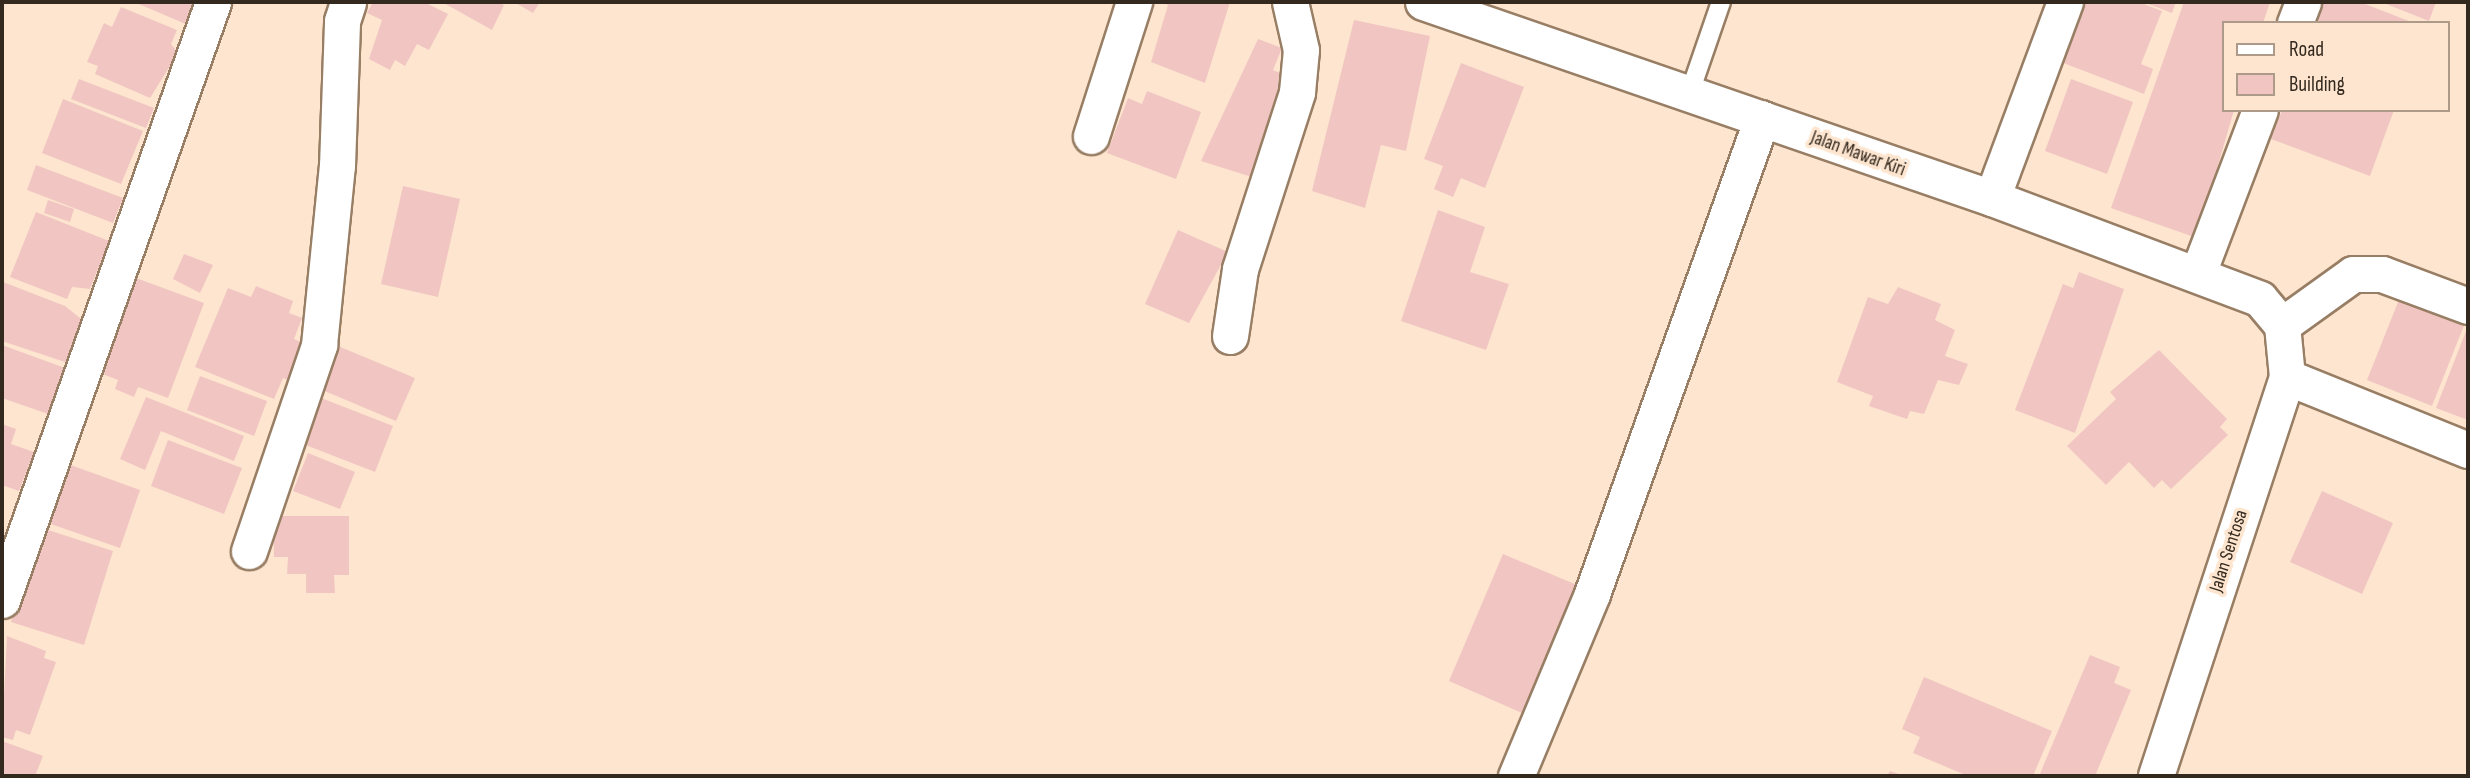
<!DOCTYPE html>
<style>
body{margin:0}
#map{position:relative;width:2470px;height:778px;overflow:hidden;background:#fde5cf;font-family:"Sofia Sans Condensed",sans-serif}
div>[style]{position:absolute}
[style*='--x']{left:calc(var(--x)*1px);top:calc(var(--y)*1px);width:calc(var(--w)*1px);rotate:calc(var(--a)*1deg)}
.building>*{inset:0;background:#f1c6c2}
.roads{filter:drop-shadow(2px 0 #987e64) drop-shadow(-2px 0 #987e64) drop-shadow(0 2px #987e64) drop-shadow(0 -2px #987e64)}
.lane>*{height:18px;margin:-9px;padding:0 9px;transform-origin:9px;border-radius:9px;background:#fff}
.street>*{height:35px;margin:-17.5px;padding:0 17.5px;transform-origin:17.5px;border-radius:17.5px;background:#fff}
span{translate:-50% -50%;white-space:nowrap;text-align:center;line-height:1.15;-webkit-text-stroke:7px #fde5cf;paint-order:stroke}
.street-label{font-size:19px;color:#34291e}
.frame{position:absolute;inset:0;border:4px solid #34291e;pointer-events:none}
.legend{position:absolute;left:2222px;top:21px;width:228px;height:91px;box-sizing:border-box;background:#fde5cf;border:2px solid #ad9a88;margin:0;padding:9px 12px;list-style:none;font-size:21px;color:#34291e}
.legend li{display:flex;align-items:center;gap:14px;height:35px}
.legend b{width:35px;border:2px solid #ad9a88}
</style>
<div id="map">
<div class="building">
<div style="clip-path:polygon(134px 2px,197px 2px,188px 25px)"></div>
<div style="clip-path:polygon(373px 2px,424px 2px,448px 14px,429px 50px,417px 44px,405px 66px,395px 60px,390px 70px,369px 59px,382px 20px,367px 13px)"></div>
<div style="clip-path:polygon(442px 2px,496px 2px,504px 5px,492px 30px)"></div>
<div style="clip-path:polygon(514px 2px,540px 2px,533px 13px)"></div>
<div style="clip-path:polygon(1161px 2px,1230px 2px,1205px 83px,1151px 62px,1168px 5px)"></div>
<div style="clip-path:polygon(2076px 2px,2139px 2px,2162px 11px,2141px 64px,2153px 69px,2144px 94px,2053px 59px)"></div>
<div style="clip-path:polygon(2143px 2px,2176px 2px,2172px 13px)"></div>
<div style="clip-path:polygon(2184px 2px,2270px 2px,2263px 23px,2223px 23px,2223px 110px,2234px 110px,2197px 238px,2111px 208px)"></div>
<div style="clip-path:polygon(2318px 2px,2360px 2px,2414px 23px,2310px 23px)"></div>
<div style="clip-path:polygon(2381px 2px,2436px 2px,2429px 21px)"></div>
<div style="clip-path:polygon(121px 7px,177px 30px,171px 44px,178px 53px,150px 98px,95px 74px,98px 66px,87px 62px,104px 23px,112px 27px)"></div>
<div style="clip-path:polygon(1354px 20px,1430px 36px,1406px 151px,1381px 145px,1365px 208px,1312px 191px)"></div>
<div style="clip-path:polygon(1258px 39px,1282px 48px,1273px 70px,1287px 76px,1270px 115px,1280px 119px,1255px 178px,1201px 161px)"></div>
<div style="clip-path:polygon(1461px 63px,1524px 87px,1485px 188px,1461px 178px,1453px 197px,1434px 189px,1443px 166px,1424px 159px)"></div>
<div style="clip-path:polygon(79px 79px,154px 108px,146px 128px,71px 99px)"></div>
<div style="clip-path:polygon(2071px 79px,2133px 102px,2107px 174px,2045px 151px)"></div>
<div style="clip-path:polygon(1147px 91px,1201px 112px,1176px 179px,1107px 153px,1128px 98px,1142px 104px)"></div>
<div style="clip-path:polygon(63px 99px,143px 131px,121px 184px,42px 153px)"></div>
<div style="clip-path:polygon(2282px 110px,2394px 110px,2370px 176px,2271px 139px)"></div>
<div style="clip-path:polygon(36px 165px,123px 198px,113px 223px,27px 190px)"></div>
<div style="clip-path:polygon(403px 186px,460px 199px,438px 297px,381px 284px)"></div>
<div style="clip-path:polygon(48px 200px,74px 209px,70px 222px,44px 213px)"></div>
<div style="clip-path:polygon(1438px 210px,1485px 227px,1470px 272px,1509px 284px,1486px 350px,1401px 321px)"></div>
<div style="clip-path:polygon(36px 212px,109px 241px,90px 289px,72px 287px,67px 299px,10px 277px)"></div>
<div style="clip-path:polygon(1178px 230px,1228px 252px,1189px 323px,1145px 304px)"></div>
<div style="clip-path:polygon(184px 254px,213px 265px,200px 293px,173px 279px)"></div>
<div style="clip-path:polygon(2079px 272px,2124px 289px,2075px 433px,2015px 410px,2063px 284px,2073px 288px)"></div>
<div style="clip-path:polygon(136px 278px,204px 303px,168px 398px,138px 387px,134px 397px,115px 389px,118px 380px,100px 373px)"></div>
<div style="clip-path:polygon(3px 282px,65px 306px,90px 326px,74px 365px,2px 341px)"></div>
<div style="clip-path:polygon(256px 286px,293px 301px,289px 313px,302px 318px,294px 339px,306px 344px,290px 381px,283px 378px,274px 399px,195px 367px,228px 288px,251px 297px)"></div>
<div style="clip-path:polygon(1898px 287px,1941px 304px,1935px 320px,1955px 330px,1945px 356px,1968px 364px,1959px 385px,1938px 380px,1924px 414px,1910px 411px,1907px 419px,1869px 406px,1873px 396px,1837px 382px,1868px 297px,1888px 304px)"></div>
<div style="clip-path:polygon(2400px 297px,2465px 323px,2432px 406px,2367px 380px)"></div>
<div style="clip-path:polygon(2468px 326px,2468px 420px,2436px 408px)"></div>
<div style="clip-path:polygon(333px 344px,415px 378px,396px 421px,315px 387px)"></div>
<div style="clip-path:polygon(2px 345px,65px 368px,48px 414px,2px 398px)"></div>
<div style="clip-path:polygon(2159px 350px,2227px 419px,2220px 427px,2228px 435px,2171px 489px,2162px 480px,2154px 488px,2129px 462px,2106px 485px,2067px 446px,2116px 399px,2110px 392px)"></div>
<div style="clip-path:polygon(200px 376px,267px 401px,254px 436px,187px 410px)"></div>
<div style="clip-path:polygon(316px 396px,393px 426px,375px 472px,298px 442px)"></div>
<div style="clip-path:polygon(146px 397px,244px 436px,234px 461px,161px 431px,145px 470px,120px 459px)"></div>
<div style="clip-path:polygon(2px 424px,16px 429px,11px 444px,34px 452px,19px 491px,2px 485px)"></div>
<div style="clip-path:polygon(168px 440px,242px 468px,224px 514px,151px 486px)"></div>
<div style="clip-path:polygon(308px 453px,355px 472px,340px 509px,293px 491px)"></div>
<div style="clip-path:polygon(65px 463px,140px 490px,120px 548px,45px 522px)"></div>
<div style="clip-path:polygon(2322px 491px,2393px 523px,2362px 594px,2290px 562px)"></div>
<div style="clip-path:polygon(273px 516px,349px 516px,349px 575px,334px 575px,335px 593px,306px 593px,306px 574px,287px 574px,288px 557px,274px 557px)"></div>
<div style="clip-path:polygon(42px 528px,113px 551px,84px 645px,11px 622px)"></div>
<div style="clip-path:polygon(1503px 554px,1577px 585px,1522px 713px,1449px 681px)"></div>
<div style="clip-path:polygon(7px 636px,46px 651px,44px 658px,56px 662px,30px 735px,16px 730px,13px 740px,2px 737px)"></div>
<div style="clip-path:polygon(2090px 655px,2120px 667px,2114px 683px,2131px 690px,2095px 776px,2039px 776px)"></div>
<div style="clip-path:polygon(1924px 677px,2052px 731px,2033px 776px,1968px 776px,1913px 753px,1920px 737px,1902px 729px)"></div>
<div style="clip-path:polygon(2px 741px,43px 756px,35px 776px,2px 776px)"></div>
<div style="clip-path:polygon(1890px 771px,1904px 776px,1887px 776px)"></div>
</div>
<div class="roads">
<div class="lane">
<div style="--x:1690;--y:92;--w:95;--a:-71"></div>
</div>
<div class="street">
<div style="--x:1423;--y:2;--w:602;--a:19.01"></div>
<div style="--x:1992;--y:198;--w:286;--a:20.6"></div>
<div style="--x:2260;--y:299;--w:34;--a:50"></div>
<div style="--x:2282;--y:325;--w:52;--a:84.5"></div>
<div style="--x:2287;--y:377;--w:420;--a:108.2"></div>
<div style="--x:2295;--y:23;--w:22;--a:-69"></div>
<div style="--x:1091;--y:136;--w:141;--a:-72.2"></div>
<div style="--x:1992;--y:198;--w:209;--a:-69.6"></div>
<div style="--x:2198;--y:273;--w:174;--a:-69.2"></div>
<div style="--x:2282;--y:325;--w:87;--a:-35.7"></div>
<div style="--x:2353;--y:274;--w:29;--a:0"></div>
<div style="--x:2382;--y:274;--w:92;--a:20.4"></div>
<div style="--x:1230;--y:336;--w:68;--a:-81.5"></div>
<div style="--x:1240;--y:269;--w:186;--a:-72.1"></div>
<div style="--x:1297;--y:92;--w:42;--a:-84.6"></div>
<div style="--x:1301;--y:50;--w:49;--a:-102.9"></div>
<div style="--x:2287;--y:377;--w:195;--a:22"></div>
<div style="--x:249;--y:551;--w:218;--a:-71.2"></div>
<div style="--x:319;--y:345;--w:180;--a:-84.3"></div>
<div style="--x:337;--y:166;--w:145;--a:-88"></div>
<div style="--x:342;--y:21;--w:20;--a:-72"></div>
<div style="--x:2;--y:600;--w:634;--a:-70.56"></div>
<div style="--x:1516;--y:776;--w:197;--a:-67.3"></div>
<div style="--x:1592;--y:594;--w:505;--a:-70.35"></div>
</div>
</div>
<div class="street-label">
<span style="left:1858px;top:154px;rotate:20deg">Jalan Mawar Kiri</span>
<span style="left:2229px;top:551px;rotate:-72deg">Jalan Sentosa</span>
</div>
<div class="frame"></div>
<ul class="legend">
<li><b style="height:9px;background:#fff"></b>Road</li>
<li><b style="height:19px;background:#f1c6c2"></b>Building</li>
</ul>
</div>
